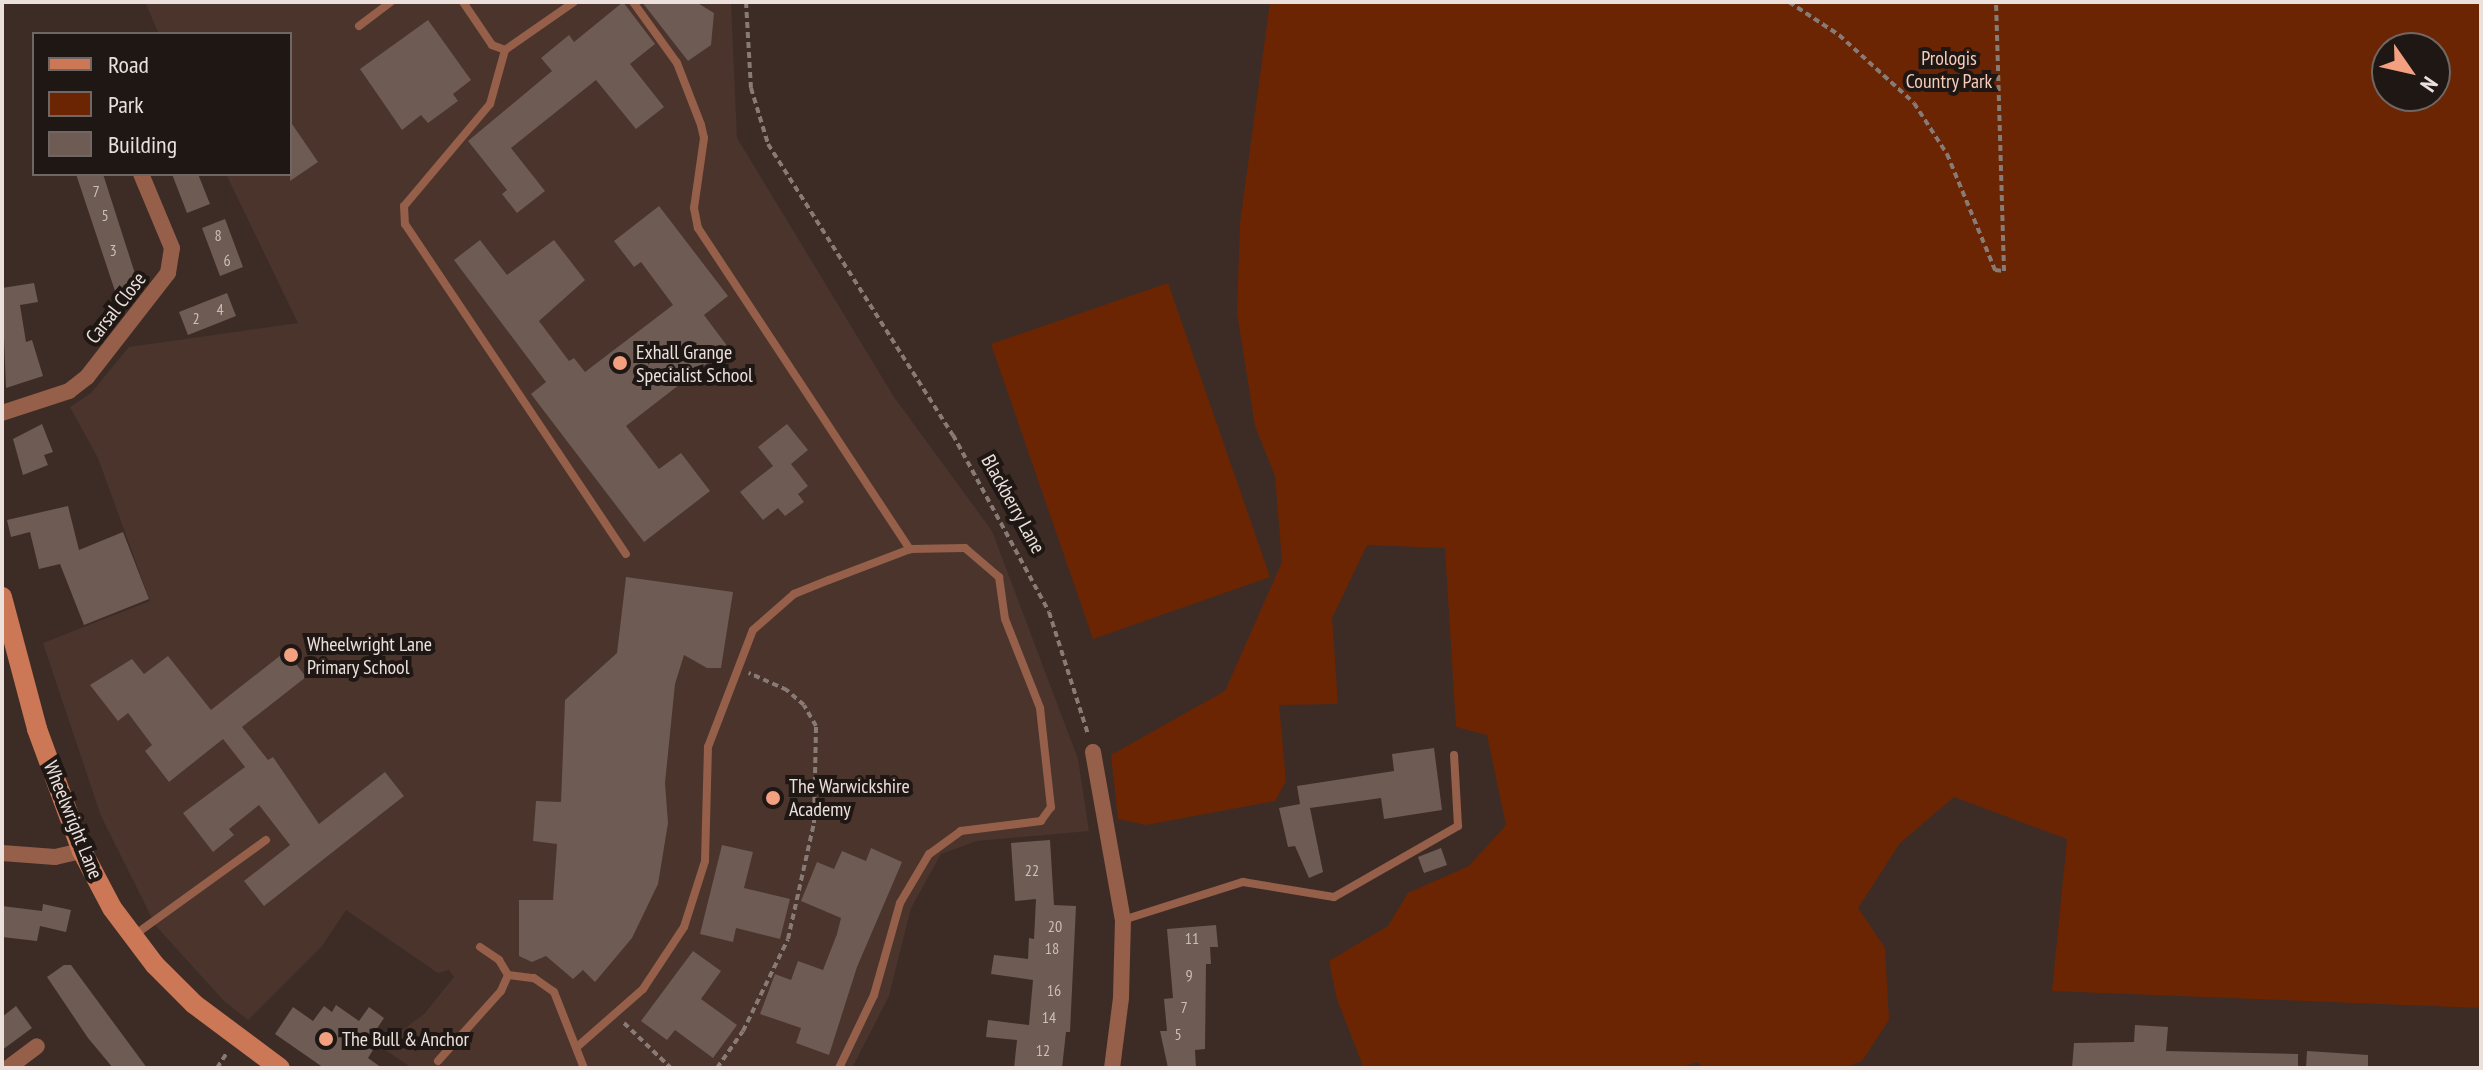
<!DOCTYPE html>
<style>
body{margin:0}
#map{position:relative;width:2483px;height:1070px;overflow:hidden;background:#3d2c26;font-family:"PT Sans Narrow",sans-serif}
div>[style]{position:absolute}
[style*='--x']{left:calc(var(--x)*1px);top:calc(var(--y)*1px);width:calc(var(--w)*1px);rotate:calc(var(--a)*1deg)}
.built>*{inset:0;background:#4a342c}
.green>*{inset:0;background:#6b2502}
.building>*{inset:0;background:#6d5b54}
.path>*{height:4px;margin-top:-2px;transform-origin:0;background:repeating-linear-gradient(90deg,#887a75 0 6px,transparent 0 10px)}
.lane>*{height:8px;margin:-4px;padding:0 4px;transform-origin:4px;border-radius:4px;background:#955f4a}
.street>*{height:16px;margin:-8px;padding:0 8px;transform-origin:8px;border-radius:8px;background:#955f4a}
.secondary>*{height:20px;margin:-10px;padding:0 10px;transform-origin:10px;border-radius:10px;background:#c75}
.dots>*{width:22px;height:22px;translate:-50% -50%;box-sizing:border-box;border:4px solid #1e1714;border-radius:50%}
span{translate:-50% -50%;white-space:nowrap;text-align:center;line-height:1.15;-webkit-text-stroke:8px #1e1714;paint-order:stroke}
.number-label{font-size:16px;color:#ccbfba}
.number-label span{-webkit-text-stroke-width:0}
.park-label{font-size:20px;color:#f9ccba}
.street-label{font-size:20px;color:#ebe0dc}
.poi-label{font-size:20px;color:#ebe0dc}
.left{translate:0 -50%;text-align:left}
.frame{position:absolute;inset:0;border:4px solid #ebe0dc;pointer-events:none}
.legend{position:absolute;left:32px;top:32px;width:260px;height:144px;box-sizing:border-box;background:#1e1714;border:2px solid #706764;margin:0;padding:10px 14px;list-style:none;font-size:24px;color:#ebe0dc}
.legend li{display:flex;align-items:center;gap:16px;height:40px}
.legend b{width:40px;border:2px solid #706764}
.north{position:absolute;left:2371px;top:32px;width:80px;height:80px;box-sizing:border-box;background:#1e1714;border:2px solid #706764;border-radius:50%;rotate:124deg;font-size:22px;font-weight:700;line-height:32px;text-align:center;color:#ebe0dc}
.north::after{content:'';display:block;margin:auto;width:28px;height:36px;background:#f2a080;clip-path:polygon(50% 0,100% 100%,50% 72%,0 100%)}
</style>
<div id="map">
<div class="built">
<div style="clip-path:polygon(145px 2px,731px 2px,737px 138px,894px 397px,992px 531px,1078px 759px,1089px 831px,977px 841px,941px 854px,911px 908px,889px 996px,852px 1068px,412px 1068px,381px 1047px,425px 1013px,454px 977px,449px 970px,438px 973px,346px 910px,322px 946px,248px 1020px,224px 1001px,156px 926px,101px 816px,43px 643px,150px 601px,98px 458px,70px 407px,91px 393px,129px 347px,298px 323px,226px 174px,290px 174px,290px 34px,159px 34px)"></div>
</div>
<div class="green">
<div style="clip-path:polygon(evenodd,1270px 2px,2481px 2px,2481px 1008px,2052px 991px,2067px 839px,1954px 797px,1900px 843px,1858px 908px,1885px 948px,1889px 1020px,1862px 1061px,1842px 1068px,1703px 1068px,1698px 1062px,1678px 1068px,1363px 1066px,1337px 999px,1329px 961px,1388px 926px,1408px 893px,1469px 866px,1506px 825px,1487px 735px,1456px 727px,1445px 548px,1367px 545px,1332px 618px,1338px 704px,1279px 705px,1286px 781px,1275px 801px,1146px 825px,1118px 819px,1111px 755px,1225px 691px,1282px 562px,1275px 476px,1255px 426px,1237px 313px,1240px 223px,1270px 2px,2387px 48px,2435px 48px,2435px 96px,2387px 96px,2387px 48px)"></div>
<div style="clip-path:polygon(1168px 283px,1270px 577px,1093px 639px,991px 344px)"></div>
</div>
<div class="building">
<div style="clip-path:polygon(623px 2px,655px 44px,630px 64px,664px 107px,636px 129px,596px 80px,511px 148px,545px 191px,517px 213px,502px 194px,507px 190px,468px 141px,552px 71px,541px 58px,569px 35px,574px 42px)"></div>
<div style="clip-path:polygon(642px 2px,696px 2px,714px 13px,711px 45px,688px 61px)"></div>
<div style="clip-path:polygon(428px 20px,471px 80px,453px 94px,458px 101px,428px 123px,421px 115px,402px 130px,360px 69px)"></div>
<div style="clip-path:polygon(290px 121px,318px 162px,290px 181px)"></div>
<div style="clip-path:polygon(76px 174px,103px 174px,138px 283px,115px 291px)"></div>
<div style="clip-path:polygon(172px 174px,198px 174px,210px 204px,187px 213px)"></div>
<div style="clip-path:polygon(659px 206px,728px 296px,704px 315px,728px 347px,626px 426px,659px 469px,681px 453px,710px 491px,644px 542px,531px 394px,546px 382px,454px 260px,480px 240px,507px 275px,554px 240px,585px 280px,539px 321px,569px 361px,574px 358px,585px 372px,673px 305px,641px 262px,634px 267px,614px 241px)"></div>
<div style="clip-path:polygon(225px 219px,243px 267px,220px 276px,202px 228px)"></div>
<div style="clip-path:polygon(34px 283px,38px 302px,20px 305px,26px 342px,32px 340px,43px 376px,6px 388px,2px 288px)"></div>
<div style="clip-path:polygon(227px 293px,236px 316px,188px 335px,179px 312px)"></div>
<div style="clip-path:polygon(42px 424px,53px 452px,44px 455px,48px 465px,23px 475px,13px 439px)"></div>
<div style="clip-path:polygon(787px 424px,808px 450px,791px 464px,808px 486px,798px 494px,804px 502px,785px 516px,778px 508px,763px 520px,740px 492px,773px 466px,758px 447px)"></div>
<div style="clip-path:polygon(68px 506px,79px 550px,123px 532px,149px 599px,84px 625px,60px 564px,39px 569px,30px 532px,11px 537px,7px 520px)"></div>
<div style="clip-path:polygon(626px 577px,733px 592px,721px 668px,707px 668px,684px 655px,675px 684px,665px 783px,668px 823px,658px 884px,632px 938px,595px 982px,583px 970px,573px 979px,546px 956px,532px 962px,519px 956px,519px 900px,553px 900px,557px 844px,533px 841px,536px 801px,561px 802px,565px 700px,617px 653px)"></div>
<div style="clip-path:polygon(286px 651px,306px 677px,242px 727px,268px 760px,273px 757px,319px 824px,385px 772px,404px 796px,264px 906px,244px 881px,290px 845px,259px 805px,229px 829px,234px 835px,213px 852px,183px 813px,245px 767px,223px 739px,169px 782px,145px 751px,152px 745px,128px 713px,118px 721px,90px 685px,132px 659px,144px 674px,168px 656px,211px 710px)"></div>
<div style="clip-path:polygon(1434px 748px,1442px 810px,1384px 819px,1381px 798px,1310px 808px,1323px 872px,1309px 878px,1295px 846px,1288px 847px,1279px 808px,1300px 804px,1297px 786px,1394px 771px,1392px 754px)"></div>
<div style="clip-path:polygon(1050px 840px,1054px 905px,1076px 906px,1070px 1032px,1066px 1032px,1062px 1068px,1014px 1068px,1017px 1040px,986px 1037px,988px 1020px,1029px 1025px,1033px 980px,991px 974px,994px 955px,1028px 959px,1029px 938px,1034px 939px,1036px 899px,1015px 901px,1011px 843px)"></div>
<div style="clip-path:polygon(722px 845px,753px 852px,744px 888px,790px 899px,780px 939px,736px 928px,733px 942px,700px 934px)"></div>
<div style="clip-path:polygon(871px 848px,902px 862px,857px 967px,829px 1055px,796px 1043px,801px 1028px,760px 1014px,775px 974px,791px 980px,798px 961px,823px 970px,837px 934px,841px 918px,801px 901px,817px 862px,834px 869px,842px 851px,866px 861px)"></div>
<div style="clip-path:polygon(1441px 848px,1447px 865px,1424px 873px,1418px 857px)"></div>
<div style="clip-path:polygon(43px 904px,71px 910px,66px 932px,40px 926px,37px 941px,2px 937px,2px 906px,42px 911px)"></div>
<div style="clip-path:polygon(1216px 925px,1218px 947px,1210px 947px,1211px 964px,1206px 964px,1205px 1049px,1195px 1050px,1196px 1068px,1168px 1068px,1160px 1031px,1167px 1031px,1164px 999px,1173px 998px,1167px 929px)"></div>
<div style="clip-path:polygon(693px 951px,721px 971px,701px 999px,737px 1025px,713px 1058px,675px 1030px,667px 1040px,641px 1021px)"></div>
<div style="clip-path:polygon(64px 965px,71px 965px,147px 1068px,113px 1068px,88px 1038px,47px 977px)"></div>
<div style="clip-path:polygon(336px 1005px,359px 1021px,369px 1007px,384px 1018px,366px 1045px,373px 1050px,368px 1058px,382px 1068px,324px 1068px,275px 1034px,293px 1007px,313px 1021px,324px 1006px,332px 1012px)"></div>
<div style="clip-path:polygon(16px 1006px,32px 1028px,2px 1050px,2px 1017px)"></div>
<div style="clip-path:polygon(2135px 1025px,2168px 1027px,2166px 1051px,2298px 1054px,2298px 1068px,2072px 1068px,2074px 1043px,2134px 1042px)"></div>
<div style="clip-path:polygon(2307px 1051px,2368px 1055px,2368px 1068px,2306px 1068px)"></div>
</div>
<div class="path">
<div style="--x:746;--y:2;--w:86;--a:86.7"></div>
<div style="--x:751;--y:88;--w:59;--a:73.1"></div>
<div style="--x:768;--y:144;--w:345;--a:57.6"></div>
<div style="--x:953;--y:435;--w:201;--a:61.5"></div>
<div style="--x:1049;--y:612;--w:128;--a:72.3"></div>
<div style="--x:1789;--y:2;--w:60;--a:33.4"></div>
<div style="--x:1839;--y:35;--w:101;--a:42.2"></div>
<div style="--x:1914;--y:103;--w:61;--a:57.1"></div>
<div style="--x:1947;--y:154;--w:126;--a:67.5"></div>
<div style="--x:1995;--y:270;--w:9;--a:6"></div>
<div style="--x:2004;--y:271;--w:269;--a:-91.7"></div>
<div style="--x:624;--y:1023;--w:65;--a:43.8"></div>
<div style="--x:217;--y:1068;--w:17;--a:-57"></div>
<div style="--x:717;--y:1068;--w:45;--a:-54.9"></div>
<div style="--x:743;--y:1031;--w:102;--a:-63.9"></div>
<div style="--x:788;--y:939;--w:119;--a:-77.4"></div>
<div style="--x:814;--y:823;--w:97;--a:-88.8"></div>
<div style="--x:816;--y:726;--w:24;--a:-120"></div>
<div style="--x:804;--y:705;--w:23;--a:-139"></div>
<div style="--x:787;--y:690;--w:42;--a:-155.9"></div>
</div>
<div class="lane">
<div style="--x:463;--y:2;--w:52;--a:56"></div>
<div style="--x:492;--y:45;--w:14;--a:21"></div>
<div style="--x:505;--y:50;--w:84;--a:-34.8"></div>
<div style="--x:633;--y:2;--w:75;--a:54.2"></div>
<div style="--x:677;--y:63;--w:66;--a:68.8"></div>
<div style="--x:701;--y:125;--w:13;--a:77"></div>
<div style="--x:704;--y:138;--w:71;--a:98.1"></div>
<div style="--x:694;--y:208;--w:20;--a:79"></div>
<div style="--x:698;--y:228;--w:385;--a:56.6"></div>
<div style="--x:359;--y:26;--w:40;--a:-37"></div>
<div style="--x:505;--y:50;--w:56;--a:105.5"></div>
<div style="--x:490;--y:104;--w:133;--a:130.1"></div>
<div style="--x:404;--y:206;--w:18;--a:87"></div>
<div style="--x:405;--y:224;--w:397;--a:56.2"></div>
<div style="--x:1123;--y:920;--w:126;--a:-17.6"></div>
<div style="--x:1243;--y:882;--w:92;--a:9.4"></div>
<div style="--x:1334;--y:897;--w:143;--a:-29.8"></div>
<div style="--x:1458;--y:826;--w:71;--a:-93.2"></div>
<div style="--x:133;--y:936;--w:164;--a:-35.8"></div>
<div style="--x:480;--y:947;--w:23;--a:34"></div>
<div style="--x:499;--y:960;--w:17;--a:59"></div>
<div style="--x:508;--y:975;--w:26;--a:7"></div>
<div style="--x:534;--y:978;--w:24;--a:35"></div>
<div style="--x:554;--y:992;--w:82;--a:68.5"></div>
<div style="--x:577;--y:1047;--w:88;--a:-41.3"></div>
<div style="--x:643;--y:989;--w:74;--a:-56.5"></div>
<div style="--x:684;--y:927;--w:69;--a:-72.3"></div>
<div style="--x:705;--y:861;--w:114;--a:-88.5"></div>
<div style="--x:708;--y:747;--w:125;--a:-69"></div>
<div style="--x:753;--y:630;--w:55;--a:-41.3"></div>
<div style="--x:794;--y:594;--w:38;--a:-22"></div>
<div style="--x:829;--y:580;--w:87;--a:-20.9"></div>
<div style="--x:910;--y:549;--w:55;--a:-1"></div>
<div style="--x:965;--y:548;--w:45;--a:40.5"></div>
<div style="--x:999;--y:577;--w:42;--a:81.9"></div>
<div style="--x:1005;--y:619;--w:96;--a:68.5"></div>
<div style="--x:1040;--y:708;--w:100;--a:83.7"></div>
<div style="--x:1051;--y:807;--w:17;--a:126"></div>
<div style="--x:1041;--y:821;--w:81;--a:172.9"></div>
<div style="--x:961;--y:831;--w:39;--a:144"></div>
<div style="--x:929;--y:854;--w:57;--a:120.6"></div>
<div style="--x:900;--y:903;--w:96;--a:105.8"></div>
<div style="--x:874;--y:995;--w:81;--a:115.6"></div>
<div style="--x:438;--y:1061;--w:94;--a:-48"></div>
<div style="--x:501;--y:991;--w:17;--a:-66"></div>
</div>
<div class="street">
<div style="--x:2;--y:413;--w:71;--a:-18.2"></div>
<div style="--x:69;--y:391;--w:23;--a:-38"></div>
<div style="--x:87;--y:377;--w:132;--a:-52.1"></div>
<div style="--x:168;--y:273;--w:25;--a:-81"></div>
<div style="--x:172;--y:248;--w:80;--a:-112.7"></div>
<div style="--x:1093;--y:752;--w:171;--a:79.9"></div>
<div style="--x:1123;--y:920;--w:78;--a:91.5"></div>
<div style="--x:1121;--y:998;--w:71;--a:97.3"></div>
<div style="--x:2;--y:853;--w:53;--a:4.3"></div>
<div style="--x:55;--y:857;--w:28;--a:-13"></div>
<div style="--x:8;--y:1068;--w:36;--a:-37"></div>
</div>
<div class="secondary">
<div style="--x:2;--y:597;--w:137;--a:75.1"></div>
<div style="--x:37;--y:729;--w:130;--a:69.8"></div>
<div style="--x:82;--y:851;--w:64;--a:62.2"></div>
<div style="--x:112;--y:908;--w:71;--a:53"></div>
<div style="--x:155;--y:965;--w:55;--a:45"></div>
<div style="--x:194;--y:1004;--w:107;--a:36.7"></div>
</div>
<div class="dots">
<div style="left:620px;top:363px;background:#f2a080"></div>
<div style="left:291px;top:655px;background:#f2a080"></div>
<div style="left:773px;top:798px;background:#f2a080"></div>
<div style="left:326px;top:1039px;background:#f2a080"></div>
</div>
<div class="number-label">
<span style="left:96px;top:191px">7</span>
<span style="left:105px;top:215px">5</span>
<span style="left:218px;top:235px">8</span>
<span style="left:113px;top:250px">3</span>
<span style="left:227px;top:260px">6</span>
<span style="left:220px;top:309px">4</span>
<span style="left:196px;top:318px">2</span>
<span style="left:1032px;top:870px">22</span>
<span style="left:1055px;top:926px">20</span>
<span style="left:1192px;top:938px">11</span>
<span style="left:1052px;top:948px">18</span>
<span style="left:1189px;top:975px">9</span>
<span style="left:1054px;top:990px">16</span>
<span style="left:1184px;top:1007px">7</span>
<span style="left:1049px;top:1017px">14</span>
<span style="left:1178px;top:1034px">5</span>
<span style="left:1043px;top:1050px">12</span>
</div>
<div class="park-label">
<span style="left:1949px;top:70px">Prologis<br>Country Park</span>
</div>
<div class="street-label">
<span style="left:116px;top:308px;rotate:-52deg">Carsal Close</span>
<span style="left:1013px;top:504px;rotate:61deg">Blackberry Lane</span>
<span style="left:73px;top:820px;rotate:68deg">Wheelwright Lane</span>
</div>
<div class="poi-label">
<span class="left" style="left:636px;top:364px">Exhall Grange<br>Specialist School</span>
<span class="left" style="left:307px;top:656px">Wheelwright Lane<br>Primary School</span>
<span class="left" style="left:789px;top:798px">The Warwickshire<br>Academy</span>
<span class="left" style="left:342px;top:1039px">The Bull &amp; Anchor</span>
</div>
<div class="frame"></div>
<ul class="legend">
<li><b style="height:10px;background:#c75"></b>Road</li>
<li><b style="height:22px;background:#6b2502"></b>Park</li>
<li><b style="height:22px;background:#6d5b54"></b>Building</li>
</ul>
<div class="north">N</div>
</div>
